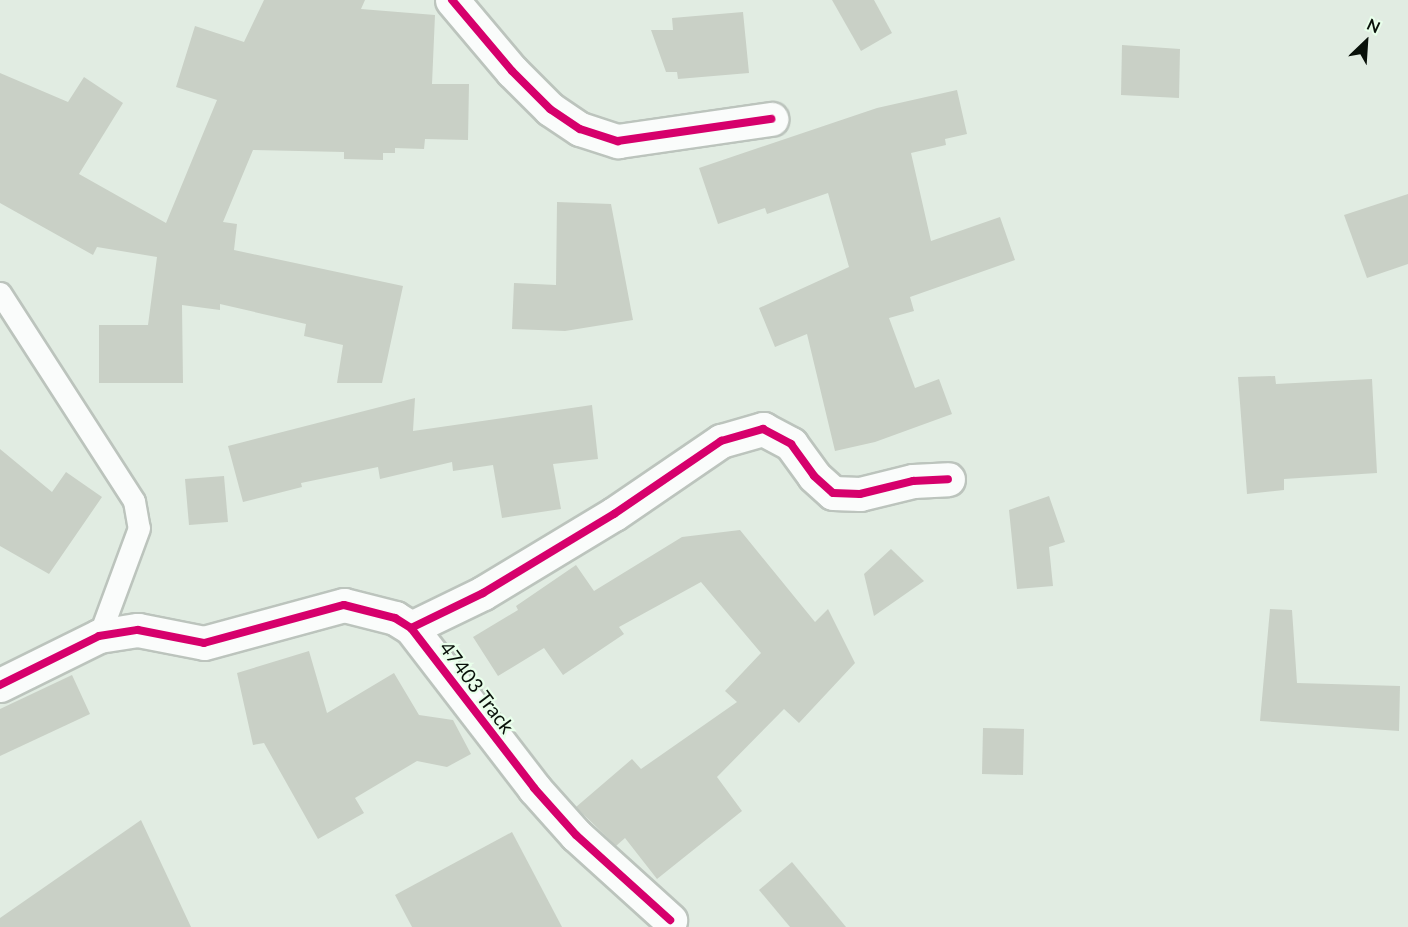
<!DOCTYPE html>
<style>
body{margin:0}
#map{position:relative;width:1408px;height:927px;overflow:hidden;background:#e1ece2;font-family:Lato,sans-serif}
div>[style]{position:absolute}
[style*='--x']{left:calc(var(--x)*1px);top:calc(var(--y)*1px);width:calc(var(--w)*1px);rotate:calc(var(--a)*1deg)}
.building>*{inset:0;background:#c9d0c6}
.roads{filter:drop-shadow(2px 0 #bcc4bd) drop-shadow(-2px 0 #bcc4bd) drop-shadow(0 2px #bcc4bd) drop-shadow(0 -2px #bcc4bd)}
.lane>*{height:21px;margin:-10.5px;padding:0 10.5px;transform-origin:10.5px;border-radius:10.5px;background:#fafcfb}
.street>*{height:33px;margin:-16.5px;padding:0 16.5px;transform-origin:16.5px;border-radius:16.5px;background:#fafcfb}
.cycleway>*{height:8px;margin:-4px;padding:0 4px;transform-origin:4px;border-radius:4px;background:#d6006c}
span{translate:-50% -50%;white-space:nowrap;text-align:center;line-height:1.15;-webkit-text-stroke:4.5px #e9ffeb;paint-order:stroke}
.street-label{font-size:20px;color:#09110a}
.north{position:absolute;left:1336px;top:12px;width:60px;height:60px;-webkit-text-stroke:4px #e9ffeb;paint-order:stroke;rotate:25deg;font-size:16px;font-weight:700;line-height:24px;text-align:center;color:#09110a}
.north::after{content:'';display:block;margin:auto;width:21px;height:27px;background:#09110a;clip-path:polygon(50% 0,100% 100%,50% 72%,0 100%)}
</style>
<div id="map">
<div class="building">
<div style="clip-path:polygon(264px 0,365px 0,361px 9px,435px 15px,432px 84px,469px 84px,468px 140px,425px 139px,424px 149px,395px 148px,395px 153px,383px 153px,383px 160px,344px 159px,344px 152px,253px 150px,223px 222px,237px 224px,234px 250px,403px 286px,382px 383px,337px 383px,343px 345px,304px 336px,306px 324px,220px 304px,220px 310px,182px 305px,183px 383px,99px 383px,99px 325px,148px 325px,157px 257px,97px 247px,93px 255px,0 203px,0 73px,68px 102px,84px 77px,123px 103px,79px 174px,166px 223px,217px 100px,176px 87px,195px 26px,244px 42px)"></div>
<div style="clip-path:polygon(832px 0,874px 0,892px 33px,861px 51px)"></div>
<div style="clip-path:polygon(743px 12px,749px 73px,678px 79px,677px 72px,666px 72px,651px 30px,673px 30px,672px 18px)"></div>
<div style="clip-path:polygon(1122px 45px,1180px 49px,1179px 98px,1121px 95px)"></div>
<div style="clip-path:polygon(957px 90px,967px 134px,945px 139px,946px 145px,911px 153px,931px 241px,1000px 217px,1015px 260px,910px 297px,914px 311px,889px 318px,915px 388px,939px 379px,952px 414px,875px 442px,835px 451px,807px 334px,775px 347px,759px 308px,849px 267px,828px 193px,767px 214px,765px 208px,718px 224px,699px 168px,877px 108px)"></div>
<div style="clip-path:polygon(1408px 194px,1408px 264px,1367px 278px,1344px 215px)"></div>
<div style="clip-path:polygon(557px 202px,611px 204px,633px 320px,565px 331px,512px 329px,514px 283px,556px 285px)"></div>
<div style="clip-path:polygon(1275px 376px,1276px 384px,1372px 379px,1377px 473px,1284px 479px,1284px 490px,1247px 494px,1238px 377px)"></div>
<div style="clip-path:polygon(415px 398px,413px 431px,592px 405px,598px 459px,553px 464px,561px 509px,502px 518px,493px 465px,453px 471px,452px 462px,380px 479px,378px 467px,301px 483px,302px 487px,243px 502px,228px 446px)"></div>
<div style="clip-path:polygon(0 449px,52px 492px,66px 472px,102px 497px,49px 574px,0 546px)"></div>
<div style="clip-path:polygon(224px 476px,228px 522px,189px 525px,185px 479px)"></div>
<div style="clip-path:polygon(1049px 496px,1065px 542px,1049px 547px,1053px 586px,1017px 589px,1009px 510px)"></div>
<div style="clip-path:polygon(740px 530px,815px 622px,828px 609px,855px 663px,799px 723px,784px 709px,717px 777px,742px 811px,657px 879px,625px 838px,616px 846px,576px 807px,632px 759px,641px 769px,737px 702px,725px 691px,761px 653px,701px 582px,619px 627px,624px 634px,563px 675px,544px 648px,498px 676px,473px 637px,518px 610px,516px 606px,576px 565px,594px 591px,682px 537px)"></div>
<div style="clip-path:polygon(891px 549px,924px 581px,874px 616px,864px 574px)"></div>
<div style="clip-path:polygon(1270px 609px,1292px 610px,1297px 683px,1400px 686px,1399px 731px,1260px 721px)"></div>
<div style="clip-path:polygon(309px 651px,327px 713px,394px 673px,419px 715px,453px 720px,471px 754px,447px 767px,417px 761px,355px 798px,364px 813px,318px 839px,264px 743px,253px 745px,237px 673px)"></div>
<div style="clip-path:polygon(72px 675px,90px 714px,0 756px,0 709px)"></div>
<div style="clip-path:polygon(983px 728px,1024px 729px,1023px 775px,982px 774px)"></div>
<div style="clip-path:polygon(141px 820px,191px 927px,0 927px,0 918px)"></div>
<div style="clip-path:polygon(512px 832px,562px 927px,412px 927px,395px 895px)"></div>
<div style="clip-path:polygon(792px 862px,846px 927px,790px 927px,759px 890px)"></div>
</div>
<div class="roads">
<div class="lane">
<div style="--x:0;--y:293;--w:247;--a:57.2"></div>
<div style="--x:134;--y:501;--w:27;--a:80"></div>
<div style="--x:139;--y:528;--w:115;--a:110.3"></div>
</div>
<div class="street">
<div style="--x:452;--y:0;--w:93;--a:49.8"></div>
<div style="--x:512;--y:71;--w:54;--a:45"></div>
<div style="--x:550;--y:109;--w:36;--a:34"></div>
<div style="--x:580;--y:129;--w:40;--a:18"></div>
<div style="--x:618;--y:141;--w:155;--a:-8.2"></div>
<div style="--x:411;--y:628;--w:80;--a:-25.9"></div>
<div style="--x:483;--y:593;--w:153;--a:-31.1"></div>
<div style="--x:614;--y:514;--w:130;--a:-34.3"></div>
<div style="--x:721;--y:441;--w:44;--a:-15.9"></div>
<div style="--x:763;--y:429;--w:32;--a:28"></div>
<div style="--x:791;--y:444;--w:39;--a:54"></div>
<div style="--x:814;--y:476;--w:25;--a:42"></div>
<div style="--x:833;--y:493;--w:27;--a:2"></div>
<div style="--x:860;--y:494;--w:55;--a:-13.8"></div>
<div style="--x:913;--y:481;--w:35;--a:-3"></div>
<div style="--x:0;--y:685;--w:110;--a:-26.3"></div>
<div style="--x:99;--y:636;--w:39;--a:-9"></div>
<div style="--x:138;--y:630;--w:67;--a:11.1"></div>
<div style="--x:204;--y:643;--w:145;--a:-15.2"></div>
<div style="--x:344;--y:605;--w:53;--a:14.3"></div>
<div style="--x:395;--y:618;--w:19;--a:32"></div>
<div style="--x:411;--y:628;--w:202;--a:52.4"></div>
<div style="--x:534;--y:788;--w:63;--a:48.2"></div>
<div style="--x:576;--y:835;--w:127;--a:42.1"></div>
</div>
</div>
<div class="cycleway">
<div style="--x:452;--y:0;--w:93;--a:49.8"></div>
<div style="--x:512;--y:71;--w:54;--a:45"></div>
<div style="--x:550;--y:109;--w:36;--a:34"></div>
<div style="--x:580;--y:129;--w:40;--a:18"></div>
<div style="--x:618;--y:141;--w:155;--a:-8.2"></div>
<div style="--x:411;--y:628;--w:80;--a:-25.9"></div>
<div style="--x:483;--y:593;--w:153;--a:-31.1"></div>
<div style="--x:614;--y:514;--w:130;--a:-34.3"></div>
<div style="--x:721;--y:441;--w:44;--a:-15.9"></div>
<div style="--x:763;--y:429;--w:32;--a:28"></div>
<div style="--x:791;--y:444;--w:39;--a:54"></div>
<div style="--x:814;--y:476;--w:25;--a:42"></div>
<div style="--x:833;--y:493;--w:27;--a:2"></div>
<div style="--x:860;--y:494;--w:55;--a:-13.8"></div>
<div style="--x:913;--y:481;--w:35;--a:-3"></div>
<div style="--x:0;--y:685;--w:110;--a:-26.3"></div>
<div style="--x:99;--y:636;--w:39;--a:-9"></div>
<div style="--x:138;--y:630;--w:67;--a:11.1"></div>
<div style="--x:204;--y:643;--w:145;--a:-15.2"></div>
<div style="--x:344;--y:605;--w:53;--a:14.3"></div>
<div style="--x:395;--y:618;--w:19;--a:32"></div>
<div style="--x:411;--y:628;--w:202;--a:52.4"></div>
<div style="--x:534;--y:788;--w:63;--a:48.2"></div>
<div style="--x:576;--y:835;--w:127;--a:42.1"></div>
</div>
<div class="street-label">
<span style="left:477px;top:687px;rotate:53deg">47403 Track</span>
</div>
<div class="north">N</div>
</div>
